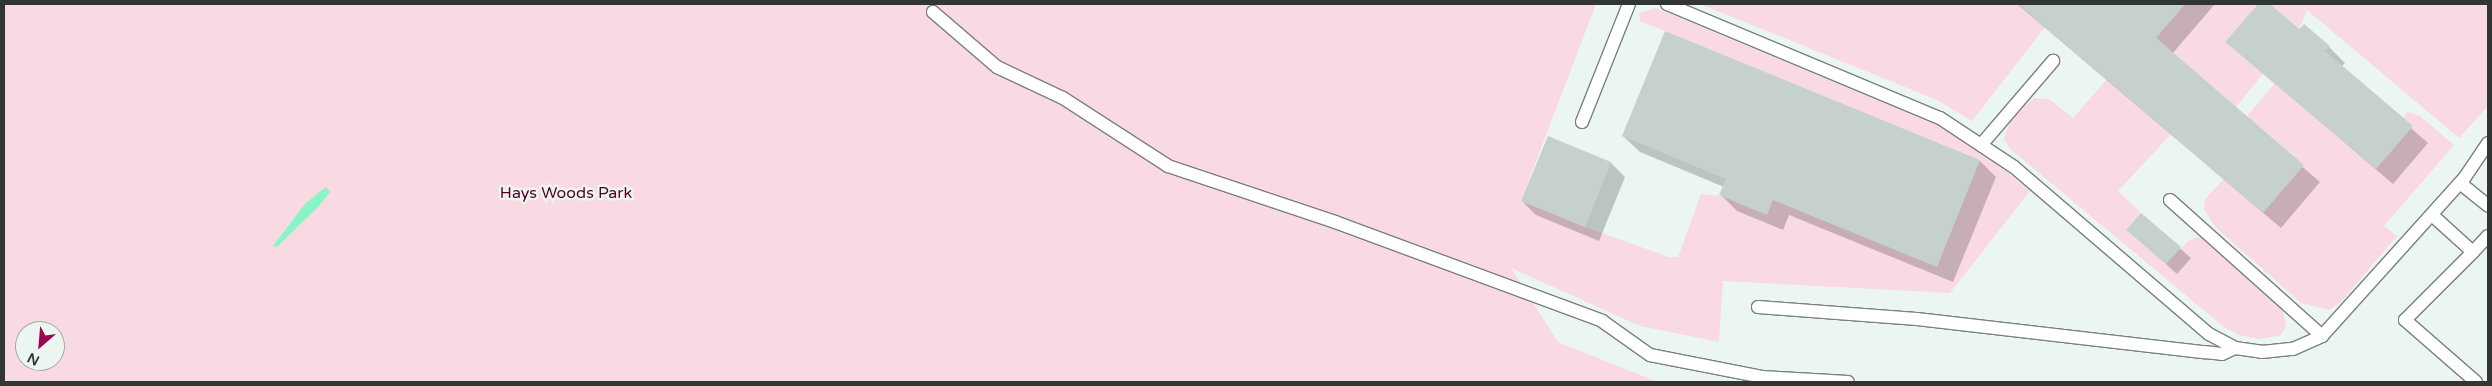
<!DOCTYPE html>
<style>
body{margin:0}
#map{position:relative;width:2492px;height:386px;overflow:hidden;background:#ecf6f0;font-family:"Varela Round",sans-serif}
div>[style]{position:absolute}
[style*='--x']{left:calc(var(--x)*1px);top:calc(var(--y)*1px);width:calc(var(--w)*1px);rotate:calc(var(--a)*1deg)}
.green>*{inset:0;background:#f9dae2}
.water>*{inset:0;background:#88f5c6}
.shadow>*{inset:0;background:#0003}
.building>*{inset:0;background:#c7d1cc}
.roads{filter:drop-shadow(1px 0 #79827e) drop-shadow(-1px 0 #79827e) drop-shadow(0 1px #79827e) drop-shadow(0 -1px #79827e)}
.lane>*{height:12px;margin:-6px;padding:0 6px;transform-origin:6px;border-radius:6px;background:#fff}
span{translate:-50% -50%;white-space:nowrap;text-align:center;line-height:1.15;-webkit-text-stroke:5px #ecf6f0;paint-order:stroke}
.park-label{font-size:16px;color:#560029}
.frame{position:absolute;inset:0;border:5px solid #313533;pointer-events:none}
.north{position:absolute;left:15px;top:321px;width:50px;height:50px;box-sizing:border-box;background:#ecf6f0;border:1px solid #a1a9a4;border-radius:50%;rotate:207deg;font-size:14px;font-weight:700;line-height:20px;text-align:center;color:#313533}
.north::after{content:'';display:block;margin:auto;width:18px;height:22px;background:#9d0752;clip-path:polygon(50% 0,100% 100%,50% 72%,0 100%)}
</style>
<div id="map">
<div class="green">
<div style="clip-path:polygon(evenodd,4px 4px,1596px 4px,1521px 201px,1585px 227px,1669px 257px,1678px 257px,1701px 194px,1773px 200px,1937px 266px,1980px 160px,1640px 21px,1639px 13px,1656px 8px,1938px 125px,1981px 151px,2030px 191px,1950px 293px,1723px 281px,1719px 342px,1640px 326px,1511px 268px,1558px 342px,1658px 382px,4px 382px,4px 4px,25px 331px,55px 331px,55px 361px,25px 361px,25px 331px)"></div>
<div style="clip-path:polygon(1700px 4px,2018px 4px,2045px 27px,1972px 121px,1937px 100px)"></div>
<div style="clip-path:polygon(2185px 4px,2258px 4px,2225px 42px,2263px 74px,2236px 107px,2150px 33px,2166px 26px)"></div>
<div style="clip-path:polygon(2270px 4px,2488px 4px,2488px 106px,2459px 138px,2307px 10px,2299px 29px)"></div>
<div style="clip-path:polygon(2107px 79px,2171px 134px,2118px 191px,2141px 213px,2126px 230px,2166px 264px,2188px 241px,2198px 237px,2204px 238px,2282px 306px,2286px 326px,2281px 335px,2260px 339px,2239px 335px,2224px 327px,2010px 149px,2004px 139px,2011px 119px,2034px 98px,2049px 99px,2073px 118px)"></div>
<div style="clip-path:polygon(2275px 83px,2403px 118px,2407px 112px,2420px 116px,2454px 145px,2384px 226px,2397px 236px,2341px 302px,2329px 310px,2301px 303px,2215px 227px,2204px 209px,2205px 199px,2224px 179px,2263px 212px,2304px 165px,2247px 116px)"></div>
</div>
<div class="water">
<div style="clip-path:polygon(326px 187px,330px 192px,319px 206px,277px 247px,273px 246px,305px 204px)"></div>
</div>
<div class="shadow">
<div style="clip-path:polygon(2017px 4px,2215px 4px,2172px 54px,2320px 182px,2281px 228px)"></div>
<div style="clip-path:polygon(2259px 4px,2268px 4px,2299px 31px,2329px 47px,2345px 63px,2341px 67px,2428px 143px,2393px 184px,2227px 42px)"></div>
<div style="clip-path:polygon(1623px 136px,1980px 161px,1996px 177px,1953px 282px,1789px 215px,1783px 230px,1737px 211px,1721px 195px,1724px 187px,1640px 152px)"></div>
<div style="clip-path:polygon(1548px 137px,1611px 163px,1625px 177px,1599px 241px,1536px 215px,1522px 201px)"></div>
<div style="clip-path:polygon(2141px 214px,2191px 258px,2177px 274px,2128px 230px)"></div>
</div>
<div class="building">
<div style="clip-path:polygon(2018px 4px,2185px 4px,2156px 38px,2304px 165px,2263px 213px)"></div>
<div style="clip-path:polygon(2258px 4px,2270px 4px,2299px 29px,2304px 24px,2330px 46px,2325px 51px,2413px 126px,2376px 169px,2225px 42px)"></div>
<div style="clip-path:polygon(1665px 31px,1980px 160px,1937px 267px,1773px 200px,1767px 215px,1719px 195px,1726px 179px,1622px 136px)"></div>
<div style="clip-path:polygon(1548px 136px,1611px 162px,1585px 227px,1521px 201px)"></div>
<div style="clip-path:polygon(2141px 213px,2181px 247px,2166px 264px,2126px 230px)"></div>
</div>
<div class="roads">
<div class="lane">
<div style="--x:1667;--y:4;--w:296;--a:22.7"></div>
<div style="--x:1940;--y:118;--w:89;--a:33.5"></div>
<div style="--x:2014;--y:167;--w:257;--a:40.6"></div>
<div style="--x:2209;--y:334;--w:30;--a:28"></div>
<div style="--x:2235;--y:348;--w:27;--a:8"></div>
<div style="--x:2262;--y:352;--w:31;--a:-6"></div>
<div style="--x:2293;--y:349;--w:32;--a:-24"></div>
<div style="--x:2322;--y:336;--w:214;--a:-48"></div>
<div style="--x:2465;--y:177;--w:41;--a:-55.9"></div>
<div style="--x:933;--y:12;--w:84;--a:40.7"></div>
<div style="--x:997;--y:67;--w:73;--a:25.2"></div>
<div style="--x:1063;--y:98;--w:125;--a:32.9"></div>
<div style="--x:1168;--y:166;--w:176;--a:18.5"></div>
<div style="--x:1335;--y:222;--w:285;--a:20.3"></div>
<div style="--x:1602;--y:321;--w:59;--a:35.3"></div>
<div style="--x:1650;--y:355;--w:114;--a:11.1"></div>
<div style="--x:1762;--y:377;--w:86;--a:3.3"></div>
<div style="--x:1582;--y:122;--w:127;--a:-68.3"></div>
<div style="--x:1981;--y:145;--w:111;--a:-49.4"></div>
<div style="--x:2460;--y:183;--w:36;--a:39"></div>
<div style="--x:2170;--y:200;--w:204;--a:41.8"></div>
<div style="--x:2432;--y:215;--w:55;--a:42.1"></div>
<div style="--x:2473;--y:252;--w:96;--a:135"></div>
<div style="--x:2405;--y:320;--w:94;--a:41.1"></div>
<div style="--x:2473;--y:252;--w:22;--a:-47"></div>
<div style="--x:1758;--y:307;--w:159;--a:4.3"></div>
<div style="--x:1917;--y:319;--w:289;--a:6.6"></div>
<div style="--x:2204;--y:352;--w:18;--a:6"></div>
<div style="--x:2222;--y:354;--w:14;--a:-25"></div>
</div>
</div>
<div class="park-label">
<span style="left:566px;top:193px">Hays Woods Park</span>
</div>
<div class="frame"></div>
<div class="north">N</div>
</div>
